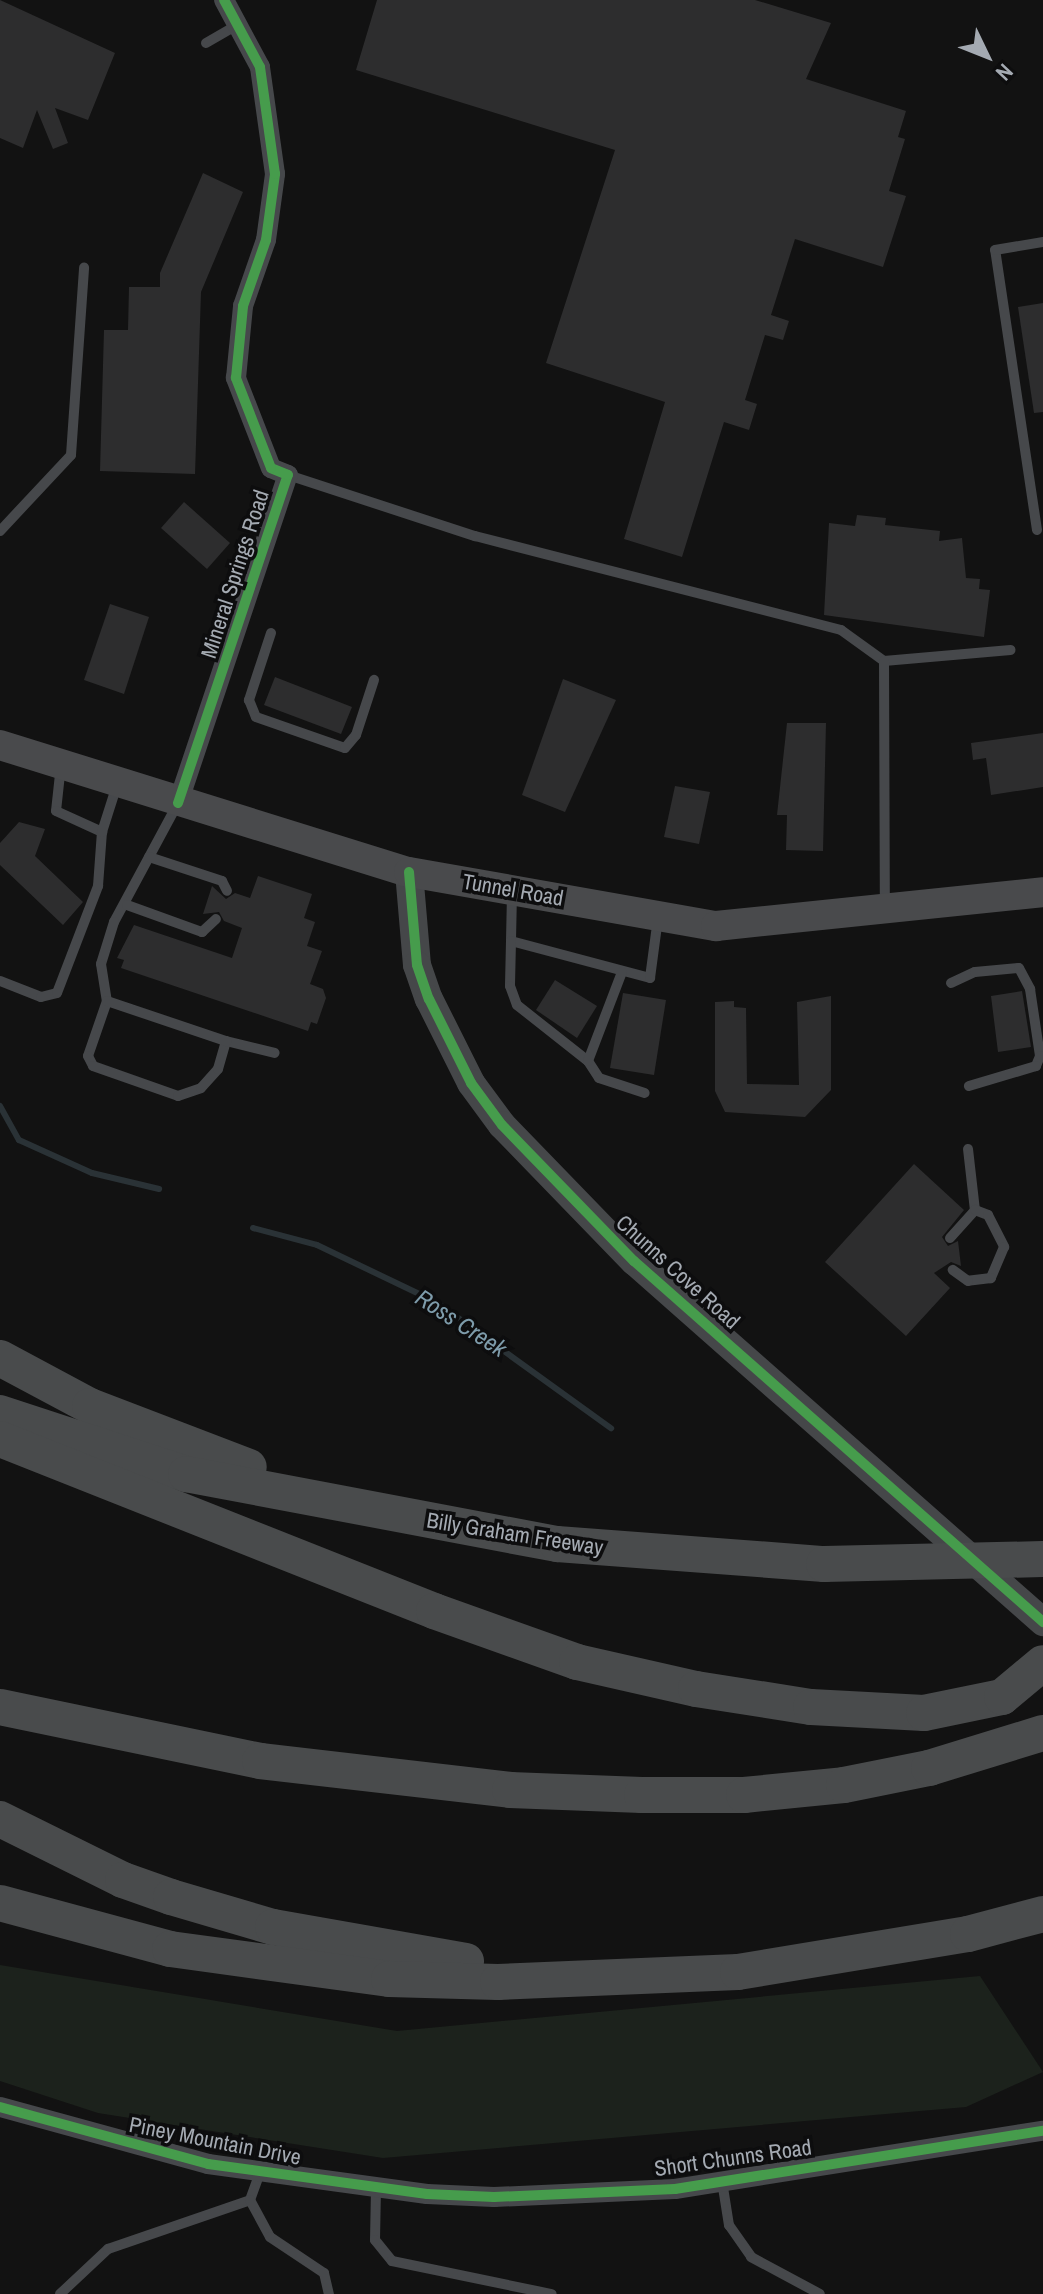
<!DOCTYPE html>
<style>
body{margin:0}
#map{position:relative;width:1043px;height:2294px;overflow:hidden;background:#121212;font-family:"Archivo Narrow",sans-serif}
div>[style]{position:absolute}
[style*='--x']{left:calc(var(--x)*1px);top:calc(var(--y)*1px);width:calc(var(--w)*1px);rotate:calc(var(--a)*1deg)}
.green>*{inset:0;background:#1c221c}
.stream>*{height:6px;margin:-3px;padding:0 3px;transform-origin:3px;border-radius:3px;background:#2a3236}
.building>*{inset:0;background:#2d2d2e}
.lane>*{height:10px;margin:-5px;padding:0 5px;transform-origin:5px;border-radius:5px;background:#46484b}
.street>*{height:20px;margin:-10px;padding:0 10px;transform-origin:10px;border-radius:10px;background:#46484b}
.secondary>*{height:28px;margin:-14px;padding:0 14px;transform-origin:14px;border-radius:14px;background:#454749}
.primary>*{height:30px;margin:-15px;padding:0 15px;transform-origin:15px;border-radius:15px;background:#494a4c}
.highway>*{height:36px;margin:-18px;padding:0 18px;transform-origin:18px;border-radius:18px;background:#494b4c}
.cycleway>*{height:10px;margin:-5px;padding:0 5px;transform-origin:5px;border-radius:5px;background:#469c4c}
span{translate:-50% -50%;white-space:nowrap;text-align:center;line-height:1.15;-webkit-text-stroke:7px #0d0d0e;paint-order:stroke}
.street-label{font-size:22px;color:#a4aab2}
.water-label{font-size:24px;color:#7e9cab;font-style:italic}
.north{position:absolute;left:947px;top:16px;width:80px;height:80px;-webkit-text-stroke:6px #0d0d0e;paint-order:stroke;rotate:133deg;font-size:22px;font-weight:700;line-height:32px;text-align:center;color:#a4aab2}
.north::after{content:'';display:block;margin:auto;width:28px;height:36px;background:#a4aab2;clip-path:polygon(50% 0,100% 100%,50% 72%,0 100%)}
</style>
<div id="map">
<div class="green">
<div style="clip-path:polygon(0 1965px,397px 2031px,980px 1976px,1043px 2072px,966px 2107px,383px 2158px,98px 2113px,0 2081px)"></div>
</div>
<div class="stream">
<div style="--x:0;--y:1106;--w:39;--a:61"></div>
<div style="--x:19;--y:1140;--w:80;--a:24.3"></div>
<div style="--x:92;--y:1173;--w:69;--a:13.4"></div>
<div style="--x:253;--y:1228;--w:66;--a:14.9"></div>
<div style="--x:317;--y:1245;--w:132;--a:25.6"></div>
<div style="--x:436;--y:1302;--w:216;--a:35.8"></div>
</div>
<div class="building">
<div style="clip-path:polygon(0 0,115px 53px,88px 120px,55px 108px,68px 143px,53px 149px,37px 110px,23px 148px,0 138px)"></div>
<div style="clip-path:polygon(377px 0,755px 0,831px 23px,806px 79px,906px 111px,898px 137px,905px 139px,889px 191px,906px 196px,883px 267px,795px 239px,771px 315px,789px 321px,783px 340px,765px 335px,745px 400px,757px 404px,749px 430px,724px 422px,682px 557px,624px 539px,665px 402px,546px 363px,615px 150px,356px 70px)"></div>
<div style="clip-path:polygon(203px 173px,243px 192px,201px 292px,195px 474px,100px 471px,104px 330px,128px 330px,129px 287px,160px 287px,160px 273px)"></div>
<div style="clip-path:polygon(1043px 303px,1043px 412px,1034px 413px,1018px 307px)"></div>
<div style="clip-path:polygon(184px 502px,230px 543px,207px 569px,161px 528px)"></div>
<div style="clip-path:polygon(857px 515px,886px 518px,885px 525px,940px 531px,939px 541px,962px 538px,966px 578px,980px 579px,979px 589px,990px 590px,984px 637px,824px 615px,829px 523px,855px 526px)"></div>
<div style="clip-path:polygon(110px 604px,149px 617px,124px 694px,84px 680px)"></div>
<div style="clip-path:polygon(275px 677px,352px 707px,341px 734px,264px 705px)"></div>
<div style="clip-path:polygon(563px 679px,616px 700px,565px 812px,522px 795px)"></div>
<div style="clip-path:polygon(787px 723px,826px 723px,823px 851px,786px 850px,787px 815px,777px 815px)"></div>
<div style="clip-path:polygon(1043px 733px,1043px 787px,991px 795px,986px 758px,973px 760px,971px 743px)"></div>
<div style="clip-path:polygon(675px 786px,710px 792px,699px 844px,664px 837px)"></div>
<div style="clip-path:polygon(19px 822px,45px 829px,35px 856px,83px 902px,63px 925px,0 865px,0 843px)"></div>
<div style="clip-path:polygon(258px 876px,312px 894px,304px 918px,315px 922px,307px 946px,322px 951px,310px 984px,323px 989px,326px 998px,317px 1024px,311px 1022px,308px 1031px,121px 968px,124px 960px,117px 958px,134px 925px,232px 958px,242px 928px,224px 921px,219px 912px,203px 914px,212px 886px,226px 899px,235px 893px,250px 898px)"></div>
<div style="clip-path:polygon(555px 980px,597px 1006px,577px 1038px,536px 1010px)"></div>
<div style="clip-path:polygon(1022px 991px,1031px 1047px,998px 1052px,991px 996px)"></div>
<div style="clip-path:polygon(623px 993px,666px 1000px,654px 1075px,610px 1068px)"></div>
<div style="clip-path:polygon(831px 996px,831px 1090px,805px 1117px,725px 1112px,715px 1091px,715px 1002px,734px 1001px,734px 1007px,746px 1008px,747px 1084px,799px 1085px,797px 1002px)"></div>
<div style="clip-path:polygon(914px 1164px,964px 1210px,942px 1237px,948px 1246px,958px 1241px,961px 1266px,951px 1262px,934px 1273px,950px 1288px,906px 1336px,825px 1262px)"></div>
</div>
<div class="lane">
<div style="--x:206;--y:43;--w:38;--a:-30"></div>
<div style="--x:288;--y:475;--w:197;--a:18.1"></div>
<div style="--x:475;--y:536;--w:378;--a:14.4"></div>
<div style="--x:841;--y:630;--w:53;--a:35.8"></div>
<div style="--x:884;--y:661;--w:127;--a:-5"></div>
<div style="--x:1037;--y:530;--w:283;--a:-98.5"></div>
<div style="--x:995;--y:250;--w:49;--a:-9.5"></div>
<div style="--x:0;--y:531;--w:104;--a:-46.9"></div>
<div style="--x:71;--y:455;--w:188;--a:-86"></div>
<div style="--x:271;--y:633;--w:71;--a:108.2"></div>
<div style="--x:249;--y:700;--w:18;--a:68"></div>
<div style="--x:256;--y:717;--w:94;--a:19.2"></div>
<div style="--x:345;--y:748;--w:17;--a:-50"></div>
<div style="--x:356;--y:735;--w:58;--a:-71.9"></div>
<div style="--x:884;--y:661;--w:244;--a:89.8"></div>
<div style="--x:61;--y:765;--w:46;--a:96.2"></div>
<div style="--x:56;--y:811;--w:51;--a:24.5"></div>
<div style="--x:177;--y:805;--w:133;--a:118.3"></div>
<div style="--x:114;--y:922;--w:44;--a:107.2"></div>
<div style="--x:101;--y:964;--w:37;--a:81"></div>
<div style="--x:107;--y:1001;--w:58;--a:109.1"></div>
<div style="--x:88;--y:1056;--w:11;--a:63"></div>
<div style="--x:93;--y:1066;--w:90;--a:19.4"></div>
<div style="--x:178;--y:1096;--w:24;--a:-19"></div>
<div style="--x:201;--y:1088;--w:25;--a:-48"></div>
<div style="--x:218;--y:1069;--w:29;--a:-74"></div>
<div style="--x:226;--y:1041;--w:50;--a:13.8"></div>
<div style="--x:149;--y:857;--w:77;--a:18.2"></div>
<div style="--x:222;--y:881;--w:11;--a:63"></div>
<div style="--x:512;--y:893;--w:48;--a:91.2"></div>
<div style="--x:511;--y:941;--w:144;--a:14.9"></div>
<div style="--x:650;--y:978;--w:61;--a:-82.4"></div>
<div style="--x:127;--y:905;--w:80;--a:19.8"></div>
<div style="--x:202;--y:932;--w:19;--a:-43"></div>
<div style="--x:511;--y:941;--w:45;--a:91.3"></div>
<div style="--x:510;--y:986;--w:20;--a:70"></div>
<div style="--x:517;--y:1005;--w:90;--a:38.3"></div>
<div style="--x:588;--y:1061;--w:20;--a:57"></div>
<div style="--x:599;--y:1078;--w:48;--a:18.1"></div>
<div style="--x:0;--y:981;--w:44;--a:21.3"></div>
<div style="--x:41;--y:997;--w:16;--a:-14"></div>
<div style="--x:57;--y:993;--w:115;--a:-69"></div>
<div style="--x:98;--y:886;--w:54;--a:-85.8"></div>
<div style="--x:102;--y:832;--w:49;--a:-72.3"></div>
<div style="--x:951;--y:983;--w:26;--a:-25"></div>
<div style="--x:975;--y:972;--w:44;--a:-5.2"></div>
<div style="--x:1019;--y:968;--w:24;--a:62"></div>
<div style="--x:1030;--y:989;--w:68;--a:81.5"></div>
<div style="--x:1040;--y:1056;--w:11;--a:112"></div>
<div style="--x:1036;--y:1066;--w:70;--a:163.4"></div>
<div style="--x:107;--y:1001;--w:126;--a:18.6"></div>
<div style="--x:588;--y:1061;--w:95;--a:-69.1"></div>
<div style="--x:968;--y:1149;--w:61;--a:83.5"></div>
<div style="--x:950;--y:1238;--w:38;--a:-48"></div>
<div style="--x:975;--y:1210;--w:14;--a:21"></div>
<div style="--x:988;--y:1215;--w:36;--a:63"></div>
<div style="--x:1004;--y:1247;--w:34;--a:113"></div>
<div style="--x:991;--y:1278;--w:23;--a:173"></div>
<div style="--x:968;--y:1281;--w:19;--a:-144"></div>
<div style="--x:722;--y:2181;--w:45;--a:81"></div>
<div style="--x:729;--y:2225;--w:39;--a:55"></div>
<div style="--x:751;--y:2257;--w:78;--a:28.2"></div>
<div style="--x:376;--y:2188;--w:52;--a:91.1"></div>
<div style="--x:375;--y:2240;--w:27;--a:51"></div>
<div style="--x:392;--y:2261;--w:163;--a:11.7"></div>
<div style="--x:250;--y:2200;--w:29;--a:-70"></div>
<div style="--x:60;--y:2294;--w:66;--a:-43.2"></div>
<div style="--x:108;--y:2249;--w:150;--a:-19"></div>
<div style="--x:250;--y:2200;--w:42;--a:61.6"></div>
<div style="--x:270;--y:2237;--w:65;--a:33.7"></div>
<div style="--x:324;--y:2273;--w:22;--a:77"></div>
</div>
<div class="street">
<div style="--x:178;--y:803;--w:346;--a:-71.5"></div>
<div style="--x:288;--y:475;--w:18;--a:-158"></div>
<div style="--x:271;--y:468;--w:97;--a:-111.3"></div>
<div style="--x:236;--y:378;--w:72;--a:-84.4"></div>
<div style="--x:243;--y:306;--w:70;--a:-70.8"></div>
<div style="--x:266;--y:240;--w:67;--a:-82.2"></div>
<div style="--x:275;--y:174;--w:108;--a:-98"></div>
<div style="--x:260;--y:67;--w:76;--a:-118.2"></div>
<div style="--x:0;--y:2107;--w:216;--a:15.3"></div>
<div style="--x:208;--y:2164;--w:221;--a:7.8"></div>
<div style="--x:427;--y:2194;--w:67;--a:2.6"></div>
<div style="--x:494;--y:2197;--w:181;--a:-2.5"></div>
<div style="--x:675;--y:2189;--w:373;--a:-9"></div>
</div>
<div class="secondary">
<div style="--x:409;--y:872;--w:93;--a:85.1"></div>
<div style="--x:417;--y:965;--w:36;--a:71"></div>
<div style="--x:429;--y:999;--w:94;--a:63.4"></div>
<div style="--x:471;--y:1083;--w:52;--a:53.6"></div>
<div style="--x:502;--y:1125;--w:190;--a:45.9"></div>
<div style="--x:634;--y:1261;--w:546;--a:41.43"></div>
</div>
<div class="primary">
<div style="--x:0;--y:745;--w:428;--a:17.3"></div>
<div style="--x:409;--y:872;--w:312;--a:10"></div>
<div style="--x:716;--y:926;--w:329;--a:-5.9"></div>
</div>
<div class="highway">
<div style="--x:0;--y:1358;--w:102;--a:28.1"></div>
<div style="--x:90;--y:1406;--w:170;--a:21"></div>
<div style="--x:0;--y:1413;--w:196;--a:18.2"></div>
<div style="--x:186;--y:1474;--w:378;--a:10.7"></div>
<div style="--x:557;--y:1544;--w:268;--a:4.3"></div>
<div style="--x:824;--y:1564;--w:219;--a:-1.3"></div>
<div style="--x:0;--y:1439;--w:467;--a:21.6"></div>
<div style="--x:434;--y:1611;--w:152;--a:19.6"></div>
<div style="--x:577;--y:1662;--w:122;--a:12.8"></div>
<div style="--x:696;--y:1689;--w:116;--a:8.9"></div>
<div style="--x:811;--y:1707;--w:113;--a:3"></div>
<div style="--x:924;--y:1713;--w:80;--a:-11.6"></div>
<div style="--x:1002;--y:1697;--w:53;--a:-39.7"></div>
<div style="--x:0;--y:1707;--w:266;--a:11.7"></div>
<div style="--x:260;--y:1761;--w:252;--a:6.6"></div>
<div style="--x:510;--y:1790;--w:132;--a:2.2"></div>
<div style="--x:642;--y:1795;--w:102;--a:0"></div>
<div style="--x:744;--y:1795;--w:100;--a:-5.7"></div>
<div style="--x:844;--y:1785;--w:87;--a:-11.3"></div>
<div style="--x:929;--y:1768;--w:119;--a:-17.1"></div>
<div style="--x:0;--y:1819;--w:137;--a:26.4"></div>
<div style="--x:123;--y:1880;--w:51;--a:19.5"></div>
<div style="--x:171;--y:1897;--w:106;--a:16.4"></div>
<div style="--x:273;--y:1927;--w:196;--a:10"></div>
<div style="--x:0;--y:1903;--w:176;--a:15.1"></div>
<div style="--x:170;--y:1949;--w:221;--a:7.8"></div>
<div style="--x:389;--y:1979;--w:109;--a:1.6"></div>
<div style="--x:498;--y:1982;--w:240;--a:-2.4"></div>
<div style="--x:738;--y:1972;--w:233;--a:-9.4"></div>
<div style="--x:968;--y:1934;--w:78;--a:-14.9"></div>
</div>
<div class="cycleway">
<div style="--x:178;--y:803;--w:346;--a:-71.5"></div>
<div style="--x:288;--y:475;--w:18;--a:-158"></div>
<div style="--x:271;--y:468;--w:97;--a:-111.3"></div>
<div style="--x:236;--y:378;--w:72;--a:-84.4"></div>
<div style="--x:243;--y:306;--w:70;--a:-70.8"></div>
<div style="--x:266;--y:240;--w:67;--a:-82.2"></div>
<div style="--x:275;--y:174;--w:108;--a:-98"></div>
<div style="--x:260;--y:67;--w:76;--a:-118.2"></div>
<div style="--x:409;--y:872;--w:93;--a:85.1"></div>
<div style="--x:417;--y:965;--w:36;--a:71"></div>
<div style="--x:429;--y:999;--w:94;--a:63.4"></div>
<div style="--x:471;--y:1083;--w:52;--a:53.6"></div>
<div style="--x:502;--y:1125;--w:190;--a:45.9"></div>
<div style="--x:634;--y:1261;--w:546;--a:41.43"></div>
<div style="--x:0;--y:2107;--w:216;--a:15.3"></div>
<div style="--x:208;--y:2164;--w:221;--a:7.8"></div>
<div style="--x:427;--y:2194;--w:67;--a:2.6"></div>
<div style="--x:494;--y:2197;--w:181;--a:-2.5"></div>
<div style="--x:675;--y:2189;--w:373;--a:-9"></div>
</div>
<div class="street-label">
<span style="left:235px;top:574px;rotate:-72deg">Mineral Springs Road</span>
<span style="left:513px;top:890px;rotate:10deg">Tunnel Road</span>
<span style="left:678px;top:1272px;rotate:42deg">Chunns Cove Road</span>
<span style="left:515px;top:1534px;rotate:9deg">Billy Graham Freeway</span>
<span style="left:215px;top:2141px;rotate:11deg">Piney Mountain Drive</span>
<span style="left:733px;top:2158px;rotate:-8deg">Short Chunns Road</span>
</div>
<div class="water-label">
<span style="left:461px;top:1323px;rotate:33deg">Ross Creek</span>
</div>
<div class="north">N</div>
</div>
